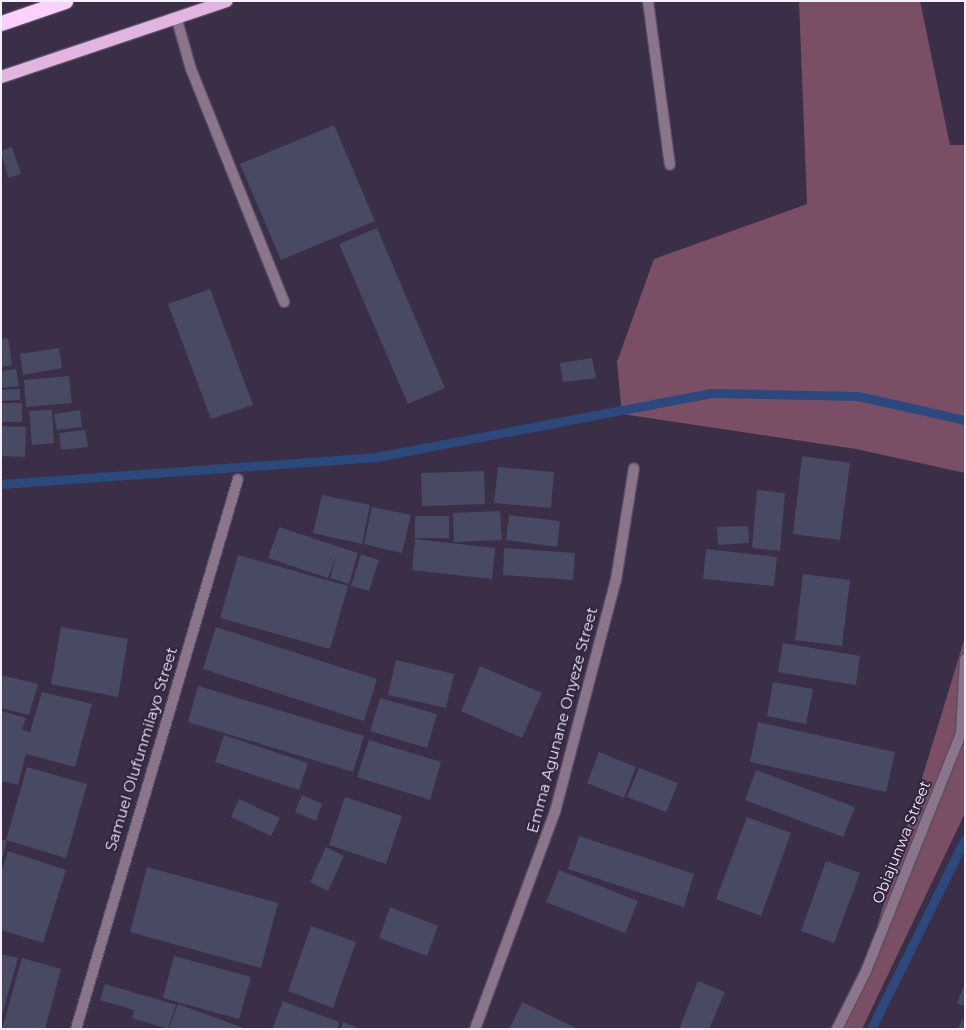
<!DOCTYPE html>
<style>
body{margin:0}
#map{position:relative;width:966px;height:1030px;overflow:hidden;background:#3a2f47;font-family:Montserrat,sans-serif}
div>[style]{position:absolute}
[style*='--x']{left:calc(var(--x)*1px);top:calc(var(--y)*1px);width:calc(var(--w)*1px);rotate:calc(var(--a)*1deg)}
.green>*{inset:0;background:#7a4f65}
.stream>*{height:9px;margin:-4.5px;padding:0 4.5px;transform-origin:4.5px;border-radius:4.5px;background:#2c497d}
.building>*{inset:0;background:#484963}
.roads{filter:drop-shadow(1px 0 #584e64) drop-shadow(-1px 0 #584e64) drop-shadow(0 1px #584e64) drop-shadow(0 -1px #584e64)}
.lane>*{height:10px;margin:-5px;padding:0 5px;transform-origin:5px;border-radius:5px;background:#8b758b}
.street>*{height:10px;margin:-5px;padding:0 5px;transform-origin:5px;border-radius:5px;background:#8b758b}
.primary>*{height:12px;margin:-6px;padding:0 6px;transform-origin:6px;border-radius:6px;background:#e1b4e1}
.highway>*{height:15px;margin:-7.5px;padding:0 7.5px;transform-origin:7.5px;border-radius:7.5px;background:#fdd1fd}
span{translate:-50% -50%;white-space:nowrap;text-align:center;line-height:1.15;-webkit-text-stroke:4px #30253d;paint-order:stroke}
.street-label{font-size:15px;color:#f5eefe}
.frame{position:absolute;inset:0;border:2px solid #f5eefe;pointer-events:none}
</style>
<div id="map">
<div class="green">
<div style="clip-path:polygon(799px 1px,920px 1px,950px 145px,965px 145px,965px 473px,856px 449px,622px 414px,617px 362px,654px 259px,807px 204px)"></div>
<div style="clip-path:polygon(965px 637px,965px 813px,862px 1029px,840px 1029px,857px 992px)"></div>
</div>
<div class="stream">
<div style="--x:1;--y:484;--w:376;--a:-4.1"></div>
<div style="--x:376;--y:457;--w:340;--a:-10.8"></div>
<div style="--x:710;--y:393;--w:148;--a:1.2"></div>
<div style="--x:858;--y:396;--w:110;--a:12.6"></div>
<div style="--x:871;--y:1029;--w:212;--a:-63.7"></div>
</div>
<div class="building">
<div style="clip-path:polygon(334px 125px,375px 221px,281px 260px,240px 164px)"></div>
<div style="clip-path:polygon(12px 147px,21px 174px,8px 178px,1px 151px)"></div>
<div style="clip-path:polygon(377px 228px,445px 388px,408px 404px,339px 244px)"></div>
<div style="clip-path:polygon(210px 289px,253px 405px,211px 419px,168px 304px)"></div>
<div style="clip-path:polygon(8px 338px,12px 365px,1px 367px,1px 339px)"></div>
<div style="clip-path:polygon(59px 348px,62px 368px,23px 375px,20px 354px)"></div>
<div style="clip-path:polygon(592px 358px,596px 378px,563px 382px,560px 363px)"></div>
<div style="clip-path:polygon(16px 369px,19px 386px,1px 388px,1px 371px)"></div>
<div style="clip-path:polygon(69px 376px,72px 403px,26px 407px,24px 380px)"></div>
<div style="clip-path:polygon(20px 389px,20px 400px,1px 401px,1px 390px)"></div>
<div style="clip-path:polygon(1px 403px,22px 403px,22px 422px,1px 422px)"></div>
<div style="clip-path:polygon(52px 410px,54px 443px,32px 445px,29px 411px)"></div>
<div style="clip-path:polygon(80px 410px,82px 427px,57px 430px,54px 414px)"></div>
<div style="clip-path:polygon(1px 426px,26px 427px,25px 457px,1px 456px)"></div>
<div style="clip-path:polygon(85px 430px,88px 447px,61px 450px,59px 433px)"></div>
<div style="clip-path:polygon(802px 456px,850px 463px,840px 540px,793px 534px)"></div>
<div style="clip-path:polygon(498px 467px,554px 472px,551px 508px,494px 503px)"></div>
<div style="clip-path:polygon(484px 471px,485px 504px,422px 506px,421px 473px)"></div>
<div style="clip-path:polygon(757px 490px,785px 493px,780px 551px,752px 548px)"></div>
<div style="clip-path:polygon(322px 495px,370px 505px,362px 544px,313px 533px)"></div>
<div style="clip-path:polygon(372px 507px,411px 515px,402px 553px,364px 544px)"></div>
<div style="clip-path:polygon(500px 511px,502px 540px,454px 542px,453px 513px)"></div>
<div style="clip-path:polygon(509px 515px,560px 521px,557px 547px,506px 540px)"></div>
<div style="clip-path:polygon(415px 516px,449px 516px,449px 538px,415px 538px)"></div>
<div style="clip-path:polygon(748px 526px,749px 543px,718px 545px,717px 527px)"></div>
<div style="clip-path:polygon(279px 527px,358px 553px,349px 584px,330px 578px,337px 554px,328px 578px,268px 558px)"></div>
<div style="clip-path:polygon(415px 539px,495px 548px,492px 579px,412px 570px)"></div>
<div style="clip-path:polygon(504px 548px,575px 553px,573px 580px,503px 575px)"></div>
<div style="clip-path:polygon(706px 549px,777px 557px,774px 586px,703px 579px)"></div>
<div style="clip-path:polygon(361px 554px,379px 560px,369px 591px,351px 586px)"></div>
<div style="clip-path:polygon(238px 555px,348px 586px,330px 649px,220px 618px)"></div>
<div style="clip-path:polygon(803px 574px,850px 580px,842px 646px,795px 640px)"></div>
<div style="clip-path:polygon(61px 627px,128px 639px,118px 697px,51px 684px)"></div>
<div style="clip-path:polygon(216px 627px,377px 679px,364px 721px,203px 669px)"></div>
<div style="clip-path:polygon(783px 643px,860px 656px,856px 685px,778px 672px)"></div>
<div style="clip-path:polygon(396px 660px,454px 674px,446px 708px,388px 695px)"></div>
<div style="clip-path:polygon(480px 666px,542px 693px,522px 738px,461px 711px)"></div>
<div style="clip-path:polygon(1px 675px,38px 684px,29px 715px,1px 708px)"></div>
<div style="clip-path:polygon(773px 682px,813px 689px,806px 724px,767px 716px)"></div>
<div style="clip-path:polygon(198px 686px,364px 736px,353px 772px,188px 722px)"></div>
<div style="clip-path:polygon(42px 692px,92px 704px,75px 767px,26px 754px,18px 785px,1px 781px,1px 711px,26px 718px,22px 730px,30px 732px)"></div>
<div style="clip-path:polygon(380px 698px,437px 714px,427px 748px,370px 731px)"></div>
<div style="clip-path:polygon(758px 722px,895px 752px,886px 792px,750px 762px)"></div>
<div style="clip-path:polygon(224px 735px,308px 763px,299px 790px,215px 762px)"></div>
<div style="clip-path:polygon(369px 740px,441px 762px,430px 800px,357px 777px)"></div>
<div style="clip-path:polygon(599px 752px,636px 767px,624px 798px,587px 783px)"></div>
<div style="clip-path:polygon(27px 767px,87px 784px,66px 858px,6px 840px)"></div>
<div style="clip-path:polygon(639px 768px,678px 783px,666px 812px,627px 797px)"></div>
<div style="clip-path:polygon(756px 770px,855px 807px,843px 837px,745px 800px)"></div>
<div style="clip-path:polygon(302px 795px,322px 804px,316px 821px,295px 812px)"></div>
<div style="clip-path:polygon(345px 797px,402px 816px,386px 864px,329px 845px)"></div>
<div style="clip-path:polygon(239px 799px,280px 818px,271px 836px,231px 817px)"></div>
<div style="clip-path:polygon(747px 817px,791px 833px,761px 916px,716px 899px)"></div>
<div style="clip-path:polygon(579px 836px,694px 874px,684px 907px,568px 869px)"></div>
<div style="clip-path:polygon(1px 839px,7px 841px,2px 859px,1px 859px)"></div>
<div style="clip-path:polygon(326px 847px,344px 856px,328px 891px,310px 882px)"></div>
<div style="clip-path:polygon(8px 851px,66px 870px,43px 943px,1px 930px,1px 873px)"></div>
<div style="clip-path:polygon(826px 861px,860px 873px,834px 943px,801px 931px)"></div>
<div style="clip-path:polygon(147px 867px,278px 903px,261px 968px,130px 932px)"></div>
<div style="clip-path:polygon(559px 870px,638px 901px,625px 933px,546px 902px)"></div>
<div style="clip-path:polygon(390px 907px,438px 926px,427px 956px,379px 938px)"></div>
<div style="clip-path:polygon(311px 926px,356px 942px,333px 1008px,288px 991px)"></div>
<div style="clip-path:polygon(1px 954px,18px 958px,2px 1015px,1px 1015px)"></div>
<div style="clip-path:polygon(174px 956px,251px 977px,239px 1019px,163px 998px)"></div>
<div style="clip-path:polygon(22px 958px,61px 969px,45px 1029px,2px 1029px)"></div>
<div style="clip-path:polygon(698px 981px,725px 992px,709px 1029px,679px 1029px)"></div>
<div style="clip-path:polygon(965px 983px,965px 1006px,957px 1003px)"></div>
<div style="clip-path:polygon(105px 984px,176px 1005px,168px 1029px,132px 1018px,134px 1010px,100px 1000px)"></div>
<div style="clip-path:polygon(283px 1001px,339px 1022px,337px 1029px,272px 1029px)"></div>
<div style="clip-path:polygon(522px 1002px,578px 1029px,510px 1028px)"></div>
<div style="clip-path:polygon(178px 1004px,246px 1029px,169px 1029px)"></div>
<div style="clip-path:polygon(963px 1017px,965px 1029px,958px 1029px)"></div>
<div style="clip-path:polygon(343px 1022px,361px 1029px,341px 1029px)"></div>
</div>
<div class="roads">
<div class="lane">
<div style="--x:648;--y:1;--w:165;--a:82.4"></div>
<div style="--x:177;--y:20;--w:51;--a:74.1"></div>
<div style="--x:191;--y:69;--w:251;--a:68.2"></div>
</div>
<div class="street">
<div style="--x:76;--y:1029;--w:573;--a:-73.59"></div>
<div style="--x:475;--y:1029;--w:231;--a:-69.8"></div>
<div style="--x:555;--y:812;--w:240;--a:-75.3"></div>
<div style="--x:616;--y:580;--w:113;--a:-80.9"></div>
<div style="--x:837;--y:1029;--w:65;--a:-63.4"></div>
<div style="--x:866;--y:971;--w:255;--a:-68.2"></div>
<div style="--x:961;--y:734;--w:75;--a:-86.9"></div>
</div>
<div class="primary">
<div style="--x:1;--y:77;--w:238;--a:-18.6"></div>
</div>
<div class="highway">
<div style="--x:1;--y:23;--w:68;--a:-19"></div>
</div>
</div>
<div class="street-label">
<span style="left:562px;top:720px;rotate:-75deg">Emma Agunane Onyeze Street</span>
<span style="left:141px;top:749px;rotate:-73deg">Samuel Olufunmilayo Street</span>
<span style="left:901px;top:842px;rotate:-68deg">Obiajunwa Street</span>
</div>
<div class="frame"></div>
</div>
